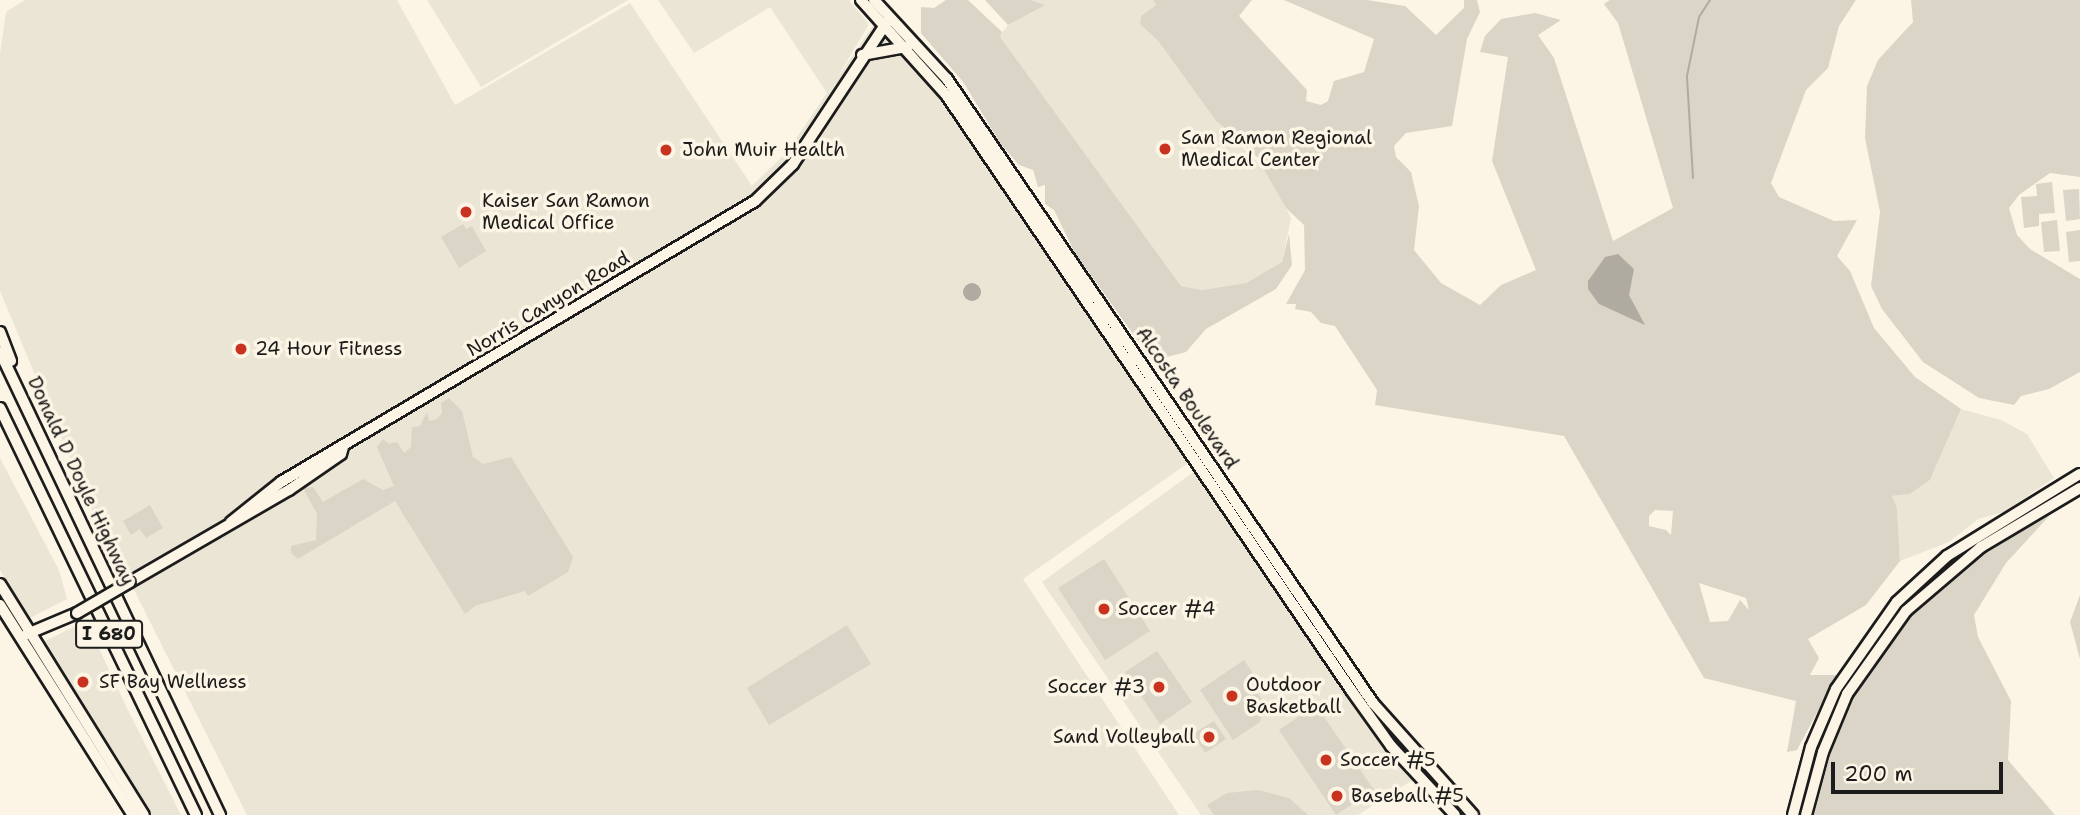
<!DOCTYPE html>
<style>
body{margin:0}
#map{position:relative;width:2080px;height:815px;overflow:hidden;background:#fcf5e5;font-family:"Shantell Sans",sans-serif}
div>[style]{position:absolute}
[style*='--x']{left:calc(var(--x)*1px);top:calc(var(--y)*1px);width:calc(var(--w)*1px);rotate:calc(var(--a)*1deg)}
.built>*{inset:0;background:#ebe5d6}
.green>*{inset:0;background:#dbd5c8}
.water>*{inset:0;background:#b0aba1}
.round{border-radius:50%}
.stream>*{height:2px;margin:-1px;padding:0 1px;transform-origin:1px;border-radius:1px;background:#b0aba1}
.roads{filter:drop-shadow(2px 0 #1c1c1c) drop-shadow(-2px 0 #1c1c1c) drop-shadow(0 2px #1c1c1c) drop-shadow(0 -2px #1c1c1c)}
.major>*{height:10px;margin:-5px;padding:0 5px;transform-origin:5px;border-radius:5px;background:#fcf5e5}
.highway>*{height:10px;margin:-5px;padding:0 5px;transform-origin:5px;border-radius:5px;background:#fcf5e5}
.bridges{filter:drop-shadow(2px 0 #1c1c1c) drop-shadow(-2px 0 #1c1c1c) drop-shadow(0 2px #1c1c1c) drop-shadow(0 -2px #1c1c1c)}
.major-bridge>*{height:10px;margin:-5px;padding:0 5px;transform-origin:5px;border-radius:5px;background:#fcf5e5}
.dots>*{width:19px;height:19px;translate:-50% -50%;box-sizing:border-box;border:4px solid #fcf5e5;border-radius:50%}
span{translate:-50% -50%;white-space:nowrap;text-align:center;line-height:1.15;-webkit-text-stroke:7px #fcf5e5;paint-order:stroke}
.shield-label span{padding:2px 5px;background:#fcf5e5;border:2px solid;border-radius:5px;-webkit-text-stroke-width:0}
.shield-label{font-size:18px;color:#1c1c1c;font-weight:700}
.poi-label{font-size:19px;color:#1c1c1c}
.left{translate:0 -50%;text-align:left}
.right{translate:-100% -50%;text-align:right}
.street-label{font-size:19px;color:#1c1c1c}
.scale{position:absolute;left:1831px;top:762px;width:172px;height:32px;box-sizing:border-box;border:4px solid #1c1c1c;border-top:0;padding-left:9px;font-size:21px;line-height:24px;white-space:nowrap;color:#1c1c1c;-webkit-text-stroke:5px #fcf5e5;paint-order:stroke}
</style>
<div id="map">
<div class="built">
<div style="clip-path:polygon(25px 0,397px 0,455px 105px,630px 3px,752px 186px,787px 152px,827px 93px,770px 7px,694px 53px,658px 0,849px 0,869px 24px,837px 78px,888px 4px,1198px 456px,1023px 579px,1179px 815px,247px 815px,130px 582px,107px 547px,0 291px,0 54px,6px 12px)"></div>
<div style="clip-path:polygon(427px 0,628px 0,481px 87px)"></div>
<div style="clip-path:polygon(1031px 0,1153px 0,1156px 5px,1141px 16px,1140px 24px,1159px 42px,1216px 121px,1270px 174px,1291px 218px,1282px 262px,1246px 283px,1202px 290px,1181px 286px,999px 37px,1008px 25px,1044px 5px)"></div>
<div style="clip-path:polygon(1961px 409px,2001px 420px,2027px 434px,2054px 478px,2004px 512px,1978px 519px,1949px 542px,1900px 561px,1897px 508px,1892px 496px,1910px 494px,1930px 480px)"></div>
<div style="clip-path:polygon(0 458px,59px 570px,67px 599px,28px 619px,0 570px)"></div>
<div style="clip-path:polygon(1195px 471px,1386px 746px,1414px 779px,1358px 815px,1201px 815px,1042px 582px)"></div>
<div style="clip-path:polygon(86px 621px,128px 710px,181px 815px,151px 815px,43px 642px)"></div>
</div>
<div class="green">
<div style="clip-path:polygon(946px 0,968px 0,1002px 32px,1000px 37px,1181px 286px,1202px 290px,1246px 283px,1282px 262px,1289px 234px,1292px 265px,1276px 289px,1206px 329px,1186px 352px,1163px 358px,1146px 352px,1075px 253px,1054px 210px,1045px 204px,1045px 185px,1038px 187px,1033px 170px,1019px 165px,1000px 143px,964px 83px,921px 33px,921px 7px,934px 8px)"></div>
<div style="clip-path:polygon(985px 0,1031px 0,1045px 5px,1008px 25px)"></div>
<div style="clip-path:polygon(evenodd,1153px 0,1252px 0,1239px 16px,1307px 90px,1306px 101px,1321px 105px,1328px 101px,1334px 81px,1364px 72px,1374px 39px,1284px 0,1367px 0,1405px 6px,1436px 35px,1464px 8px,1464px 0,1477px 0,1480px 12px,1467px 39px,1452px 126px,1406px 133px,1394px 146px,1396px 157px,1411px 172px,1419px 206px,1414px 250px,1441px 283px,1480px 305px,1501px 285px,1536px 270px,1492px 161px,1508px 57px,1480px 52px,1485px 36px,1501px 19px,1535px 13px,1561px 20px,1538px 35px,1554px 58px,1613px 241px,1673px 208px,1618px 23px,1604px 4px,1610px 0,1856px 0,1839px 26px,1828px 68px,1806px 90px,1771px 183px,1779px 197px,1834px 221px,1857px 220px,1837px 256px,1850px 271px,1874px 328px,1915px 377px,1961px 409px,1930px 480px,1910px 494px,1892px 496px,1897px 508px,1900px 561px,1866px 605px,1808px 639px,1819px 658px,1810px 675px,1837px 675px,1797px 750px,1787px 752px,1796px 701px,1704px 678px,1564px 436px,1375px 405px,1377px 390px,1335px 326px,1321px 323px,1311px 312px,1295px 309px,1296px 304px,1286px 304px,1305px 270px,1304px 225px,1286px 208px,1257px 157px,1216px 121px,1159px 42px,1140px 24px,1141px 16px,1156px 5px,1153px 0,1674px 499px,1671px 535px,1666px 530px,1649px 526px,1649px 516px,1655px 510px,1673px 511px,1674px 499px,1153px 0,1699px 583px,1746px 598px,1749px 610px,1740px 600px,1728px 621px,1710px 622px,1699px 583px)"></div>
<div style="clip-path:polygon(1911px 0,2080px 0,2080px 177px,2050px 173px,2019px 195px,2009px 208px,2017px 235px,2030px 249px,2080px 279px,2080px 372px,2049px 389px,2021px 396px,2014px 405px,1979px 398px,1923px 362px,1882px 309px,1871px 286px,1880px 212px,1865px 138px,1867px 86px,1878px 60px,1913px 22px)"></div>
<div style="clip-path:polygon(2052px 182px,2055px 213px,2039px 214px,2039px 226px,2024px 228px,2021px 197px,2037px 196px,2036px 184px)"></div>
<div style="clip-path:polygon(2079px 189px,2080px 219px,2066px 221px,2063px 190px)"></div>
<div style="clip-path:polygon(2057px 220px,2060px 251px,2044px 252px,2041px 222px)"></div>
<div style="clip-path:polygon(463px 224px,466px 229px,472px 226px,486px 251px,459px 268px,441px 237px)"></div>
<div style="clip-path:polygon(2080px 230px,2080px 261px,2069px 262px,2066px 232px)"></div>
<div style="clip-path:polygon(449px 398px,462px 411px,473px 457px,483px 464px,511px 457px,573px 557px,568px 572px,528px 596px,525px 591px,475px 606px,465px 614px,395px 501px,298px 559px,291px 553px,291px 546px,316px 540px,317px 514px,303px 488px,313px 487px,323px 502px,363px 479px,383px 490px,394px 486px,377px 447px,383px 439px,389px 444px,397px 442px,404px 453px,411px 447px,412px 427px,420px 426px,427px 412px,429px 421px,437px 419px,442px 413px,441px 403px)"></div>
<div style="clip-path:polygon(150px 505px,163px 528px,146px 538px,140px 529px,131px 535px,123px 521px)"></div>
<div style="clip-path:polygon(2050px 515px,2006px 563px,1974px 615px,1978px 637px,2011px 701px,2008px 760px,2055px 815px,1812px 815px,1844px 710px,1887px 642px,1918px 605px,1962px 566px)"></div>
<div style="clip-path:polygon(1104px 559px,1150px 631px,1105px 660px,1058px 588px)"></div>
<div style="clip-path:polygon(2080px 595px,2080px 659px,2070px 622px)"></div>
<div style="clip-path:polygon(847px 625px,871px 664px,769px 725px,747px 688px)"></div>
<div style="clip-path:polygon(1157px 651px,1192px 702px,1160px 724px,1125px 672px)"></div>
<div style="clip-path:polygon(1244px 660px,1260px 684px,1254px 688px,1264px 703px,1260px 722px,1233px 740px,1200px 690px)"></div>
<div style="clip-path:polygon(1316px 705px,1374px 790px,1336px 815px,1279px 730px)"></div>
<div style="clip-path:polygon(1214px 721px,1226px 739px,1205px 753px,1193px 734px)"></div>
<div style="clip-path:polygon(1258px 790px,1289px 798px,1308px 815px,1214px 815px,1207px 805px,1227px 793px)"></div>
</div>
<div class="water">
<div style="clip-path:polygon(1618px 254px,1634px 269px,1629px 295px,1645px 325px,1599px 304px,1588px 289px,1588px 281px,1605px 257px)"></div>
<div class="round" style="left:963px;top:283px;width:18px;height:18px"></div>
</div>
<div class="stream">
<div style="--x:1693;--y:178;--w:102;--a:-93.4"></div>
<div style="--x:1687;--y:76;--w:60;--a:-78.5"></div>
<div style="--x:1699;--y:17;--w:20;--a:-57"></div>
</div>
<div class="roads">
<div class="major">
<div style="--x:861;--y:0;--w:129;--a:48.1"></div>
<div style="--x:947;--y:96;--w:718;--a:55.78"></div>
<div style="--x:1351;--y:690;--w:69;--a:54.5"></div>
<div style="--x:1391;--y:746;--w:94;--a:47.2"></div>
<div style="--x:874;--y:0;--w:108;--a:47.3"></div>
<div style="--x:947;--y:79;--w:756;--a:55.68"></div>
<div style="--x:1373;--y:703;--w:150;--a:48.2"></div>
<div style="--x:862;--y:55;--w:46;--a:-10.1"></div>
<div style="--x:231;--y:522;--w:64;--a:-38.7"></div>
<div style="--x:281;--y:482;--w:551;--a:-30.66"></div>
<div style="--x:755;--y:201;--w:53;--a:-44.2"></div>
<div style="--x:793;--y:164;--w:170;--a:-56.5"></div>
<div style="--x:130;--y:582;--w:184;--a:-30.1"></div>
<div style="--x:289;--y:490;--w:63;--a:-34.7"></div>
<div style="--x:341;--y:454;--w:7;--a:-74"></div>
<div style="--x:0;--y:584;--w:272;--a:58.1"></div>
<div style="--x:0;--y:605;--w:249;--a:57.7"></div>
<div style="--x:27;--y:634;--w:54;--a:-22.8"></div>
<div style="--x:1793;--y:815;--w:70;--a:-75.2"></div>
<div style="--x:1811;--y:747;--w:63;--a:-66.7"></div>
<div style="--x:1836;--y:689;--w:106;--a:-55"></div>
<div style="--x:1897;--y:602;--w:68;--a:-42.6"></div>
<div style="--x:1947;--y:556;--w:156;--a:-31.7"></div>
<div style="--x:1806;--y:815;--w:65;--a:-74.9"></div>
<div style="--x:1823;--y:752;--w:63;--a:-67.5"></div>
<div style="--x:1847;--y:694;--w:102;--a:-54.6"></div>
<div style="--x:1906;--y:611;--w:99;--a:-40.5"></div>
<div style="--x:1981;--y:547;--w:115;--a:-30.8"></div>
</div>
<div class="highway">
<div style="--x:0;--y:332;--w:31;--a:69"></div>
<div style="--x:0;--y:352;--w:513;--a:64.58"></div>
<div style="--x:0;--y:408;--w:452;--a:64.3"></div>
</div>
</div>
<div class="bridges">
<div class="major-bridge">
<div style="--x:77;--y:613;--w:61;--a:-30.3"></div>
</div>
</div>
<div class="dots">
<div style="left:1165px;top:149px;background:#c8321e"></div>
<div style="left:666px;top:150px;background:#c8321e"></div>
<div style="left:466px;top:212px;background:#c8321e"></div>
<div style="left:241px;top:349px;background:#c8321e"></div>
<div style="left:1104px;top:609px;background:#c8321e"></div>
<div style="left:83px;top:682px;background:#c8321e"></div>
<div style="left:1159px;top:687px;background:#c8321e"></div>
<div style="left:1232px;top:696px;background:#c8321e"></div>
<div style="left:1209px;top:737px;background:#c8321e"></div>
<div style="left:1326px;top:760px;background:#c8321e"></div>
<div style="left:1337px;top:796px;background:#c8321e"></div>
</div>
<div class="shield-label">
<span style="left:109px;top:634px">I 680</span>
</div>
<div class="poi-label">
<span class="left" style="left:1181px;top:149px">San Ramon Regional<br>Medical Center</span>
<span class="left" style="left:682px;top:150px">John Muir Health</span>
<span class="left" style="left:482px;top:212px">Kaiser San Ramon<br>Medical Office</span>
<span class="left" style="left:255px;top:349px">24 Hour Fitness</span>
<span class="left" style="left:1118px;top:609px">Soccer #4</span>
<span class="left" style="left:99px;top:682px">SF Bay Wellness</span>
<span class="left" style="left:1246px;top:696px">Outdoor<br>Basketball</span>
<span class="right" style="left:1145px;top:687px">Soccer #3</span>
<span class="right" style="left:1195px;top:737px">Sand Volleyball</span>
<span class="left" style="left:1340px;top:760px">Soccer #5</span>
<span class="left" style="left:1351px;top:796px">Baseball #5</span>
</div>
<div class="street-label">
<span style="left:548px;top:304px;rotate:-31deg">Norris Canyon Road</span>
<span style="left:1187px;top:398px;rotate:56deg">Alcosta Boulevard</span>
<span style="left:81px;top:481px;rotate:65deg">Donald D Doyle Highway</span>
</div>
<div class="scale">200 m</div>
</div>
